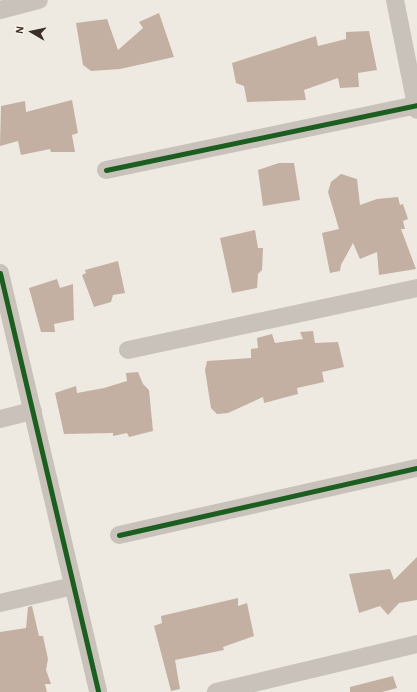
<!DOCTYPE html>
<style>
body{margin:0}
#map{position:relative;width:417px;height:692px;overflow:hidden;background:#eeeae2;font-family:"Alegreya Sans",sans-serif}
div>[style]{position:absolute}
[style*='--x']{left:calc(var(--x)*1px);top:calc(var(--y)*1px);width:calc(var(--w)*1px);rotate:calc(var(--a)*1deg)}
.building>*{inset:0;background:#c3b0a3}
.minor>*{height:18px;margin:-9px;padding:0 9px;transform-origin:9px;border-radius:9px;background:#c8c2ba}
.cycleway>*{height:5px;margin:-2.5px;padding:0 2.5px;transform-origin:2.5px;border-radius:2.5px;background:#1b5e20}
span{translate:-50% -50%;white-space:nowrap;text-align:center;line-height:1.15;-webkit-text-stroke:3.5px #fbf5e9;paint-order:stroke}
.north{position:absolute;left:12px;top:12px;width:40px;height:40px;-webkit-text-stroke:3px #fbf5e9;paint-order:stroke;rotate:279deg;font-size:11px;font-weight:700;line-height:16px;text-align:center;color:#392f28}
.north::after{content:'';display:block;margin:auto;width:14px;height:18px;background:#392f28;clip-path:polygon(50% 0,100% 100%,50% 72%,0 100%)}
</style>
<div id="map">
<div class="building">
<div style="clip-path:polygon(159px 13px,174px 57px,120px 69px,91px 71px,83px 65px,76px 23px,107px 19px,118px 50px,143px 28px,139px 22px)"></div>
<div style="clip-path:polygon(369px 31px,377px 70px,358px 73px,359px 87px,340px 88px,338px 78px,304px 90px,306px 100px,247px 102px,244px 86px,236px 83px,232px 63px,316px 36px,318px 46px,346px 39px,346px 32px)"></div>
<div style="clip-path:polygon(72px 100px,78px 133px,72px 135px,75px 152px,51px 152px,50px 149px,21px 155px,18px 141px,0 146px,1px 106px,25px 101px,26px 112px)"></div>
<div style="clip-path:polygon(279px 163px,294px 163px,300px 200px,263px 206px,258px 170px)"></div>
<div style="clip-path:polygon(341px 174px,357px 179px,360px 205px,377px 199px,398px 197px,400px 205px,403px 204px,408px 219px,403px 221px,405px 229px,401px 229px,416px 269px,379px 275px,377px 252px,360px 259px,353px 243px,341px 265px,340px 271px,330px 273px,322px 233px,339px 229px,328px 192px,331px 182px)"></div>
<div style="clip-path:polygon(255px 230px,258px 248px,263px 248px,262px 270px,258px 274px,257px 288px,232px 293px,220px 238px)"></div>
<div style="clip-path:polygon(118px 261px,125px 293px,113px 295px,111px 302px,94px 307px,82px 275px,86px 273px,85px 270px)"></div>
<div style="clip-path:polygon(57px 279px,60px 288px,73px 284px,74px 320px,54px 324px,55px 332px,41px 332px,29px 288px)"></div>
<div style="clip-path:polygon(313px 331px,315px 343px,338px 342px,344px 367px,322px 372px,324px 382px,297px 388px,298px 394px,264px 403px,263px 397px,228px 413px,217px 414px,211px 408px,205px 370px,207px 361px,251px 358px,251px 349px,258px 348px,257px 338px,272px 334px,275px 343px,303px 339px,300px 332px)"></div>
<div style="clip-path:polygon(138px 372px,143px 384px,149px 390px,153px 431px,129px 437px,127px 433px,113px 436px,113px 433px,64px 434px,55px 393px,76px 386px,77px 393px,104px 388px,127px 381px,126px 373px)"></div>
<div style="clip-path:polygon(417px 557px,417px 600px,399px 603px,388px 615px,380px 606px,359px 613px,349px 574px,390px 569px,394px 580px)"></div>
<div style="clip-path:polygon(238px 598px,238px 606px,247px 603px,254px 636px,223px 647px,224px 650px,175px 660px,180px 689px,171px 691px,154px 626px,162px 623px,161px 616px)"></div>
<div style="clip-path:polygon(32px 606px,39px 636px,43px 636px,48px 659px,46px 670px,51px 684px,45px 684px,47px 692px,0 692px,0 632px,26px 628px,28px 607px)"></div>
<div style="clip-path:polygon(393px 676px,397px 688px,382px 692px,350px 692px,350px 687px)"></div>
</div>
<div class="minor">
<div style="--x:395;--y:0;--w:112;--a:78.7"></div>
<div style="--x:0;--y:10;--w:40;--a:-14.4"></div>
<div style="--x:106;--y:170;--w:317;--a:-11.8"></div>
<div style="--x:0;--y:273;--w:430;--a:76.8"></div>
<div style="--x:128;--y:350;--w:296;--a:-12.1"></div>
<div style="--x:0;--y:419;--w:34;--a:-14"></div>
<div style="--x:119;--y:535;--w:305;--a:-12.7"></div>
<div style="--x:0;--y:603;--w:75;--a:-13.1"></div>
<div style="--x:216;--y:692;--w:207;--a:-13.4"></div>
</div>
<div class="cycleway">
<div style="--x:106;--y:170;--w:317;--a:-11.8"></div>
<div style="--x:0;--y:273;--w:430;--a:76.8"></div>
<div style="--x:119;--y:535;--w:305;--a:-12.7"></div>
</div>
<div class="north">N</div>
</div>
